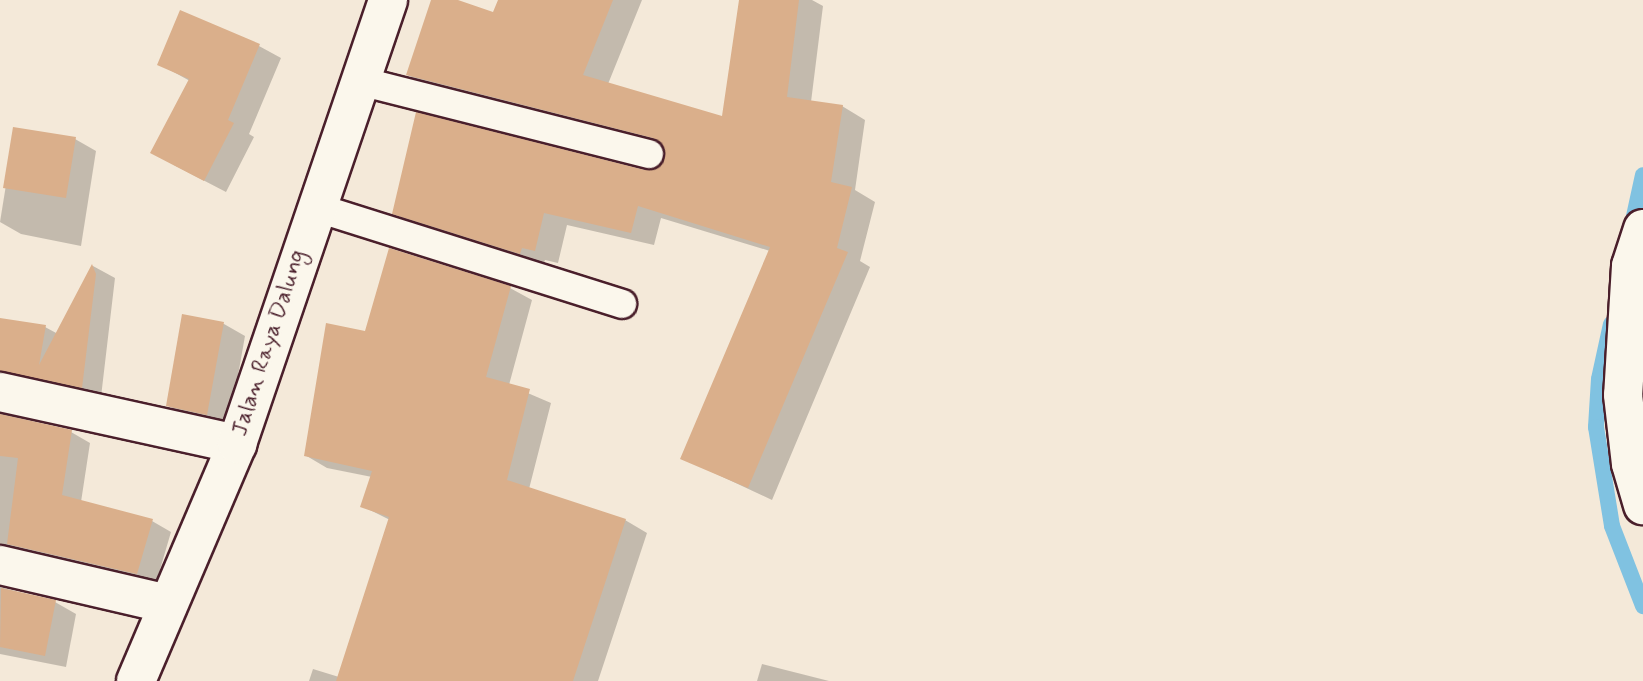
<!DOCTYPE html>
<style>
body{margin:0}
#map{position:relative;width:1643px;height:681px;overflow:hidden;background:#f4e9d9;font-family:Mynerve,sans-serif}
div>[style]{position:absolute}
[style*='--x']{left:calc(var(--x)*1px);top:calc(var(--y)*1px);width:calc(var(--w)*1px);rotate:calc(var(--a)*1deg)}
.shadow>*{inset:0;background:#0003}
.stream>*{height:16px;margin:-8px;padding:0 8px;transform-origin:8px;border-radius:8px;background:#80c2e1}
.building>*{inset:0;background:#daaf8b}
.roads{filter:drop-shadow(2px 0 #4a1f2b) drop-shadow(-2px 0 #4a1f2b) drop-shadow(0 2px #4a1f2b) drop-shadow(0 -2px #4a1f2b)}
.service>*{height:28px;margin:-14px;padding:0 14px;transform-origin:14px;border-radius:14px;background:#fbf7ec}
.minor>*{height:38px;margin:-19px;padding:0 19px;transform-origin:19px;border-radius:19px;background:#fbf7ec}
.secondary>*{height:38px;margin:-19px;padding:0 19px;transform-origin:19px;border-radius:19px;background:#fbf7ec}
span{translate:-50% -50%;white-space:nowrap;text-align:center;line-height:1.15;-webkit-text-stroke:5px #fbf7ec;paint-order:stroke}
.street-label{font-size:23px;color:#4a1f2b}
</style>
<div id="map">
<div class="shadow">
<div style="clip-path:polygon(433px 0,453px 0,494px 14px,500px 0,642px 0,608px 84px,724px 119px,741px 0,812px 0,823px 6px,811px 102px,842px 106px,865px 120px,855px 190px,875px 202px,860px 261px,870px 267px,772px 500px,682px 458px,770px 251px,661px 218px,654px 245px,567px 225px,558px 263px,545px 260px,543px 266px,417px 226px,394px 213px,645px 172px,663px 166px,667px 148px,431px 88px,408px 75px)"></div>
<div style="clip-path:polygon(259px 46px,281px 58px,249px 134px,254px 137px,226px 192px,174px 165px,190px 81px,159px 64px)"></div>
<div style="clip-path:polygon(15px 129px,75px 139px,96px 151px,81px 246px,21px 234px,0 222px)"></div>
<div style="clip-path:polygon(391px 250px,510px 288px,532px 300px,509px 385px,551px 403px,529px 489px,625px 520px,647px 533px,598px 681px,309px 681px,313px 669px,339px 677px,390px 520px,362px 506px,372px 477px,327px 468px,305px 455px,367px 333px)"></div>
<div style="clip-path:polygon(93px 266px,115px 278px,101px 397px,0 398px,0 320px,45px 327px,58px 334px)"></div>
<div style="clip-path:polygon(184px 316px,224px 324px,245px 336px,229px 426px,189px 417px,167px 405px)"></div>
<div style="clip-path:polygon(0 413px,71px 432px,90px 443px,81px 502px,152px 521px,171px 532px,156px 583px,84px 563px,83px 567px,14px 554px,0 546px)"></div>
<div style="clip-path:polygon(0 587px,55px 602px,76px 614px,66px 667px,0 654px)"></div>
<div style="clip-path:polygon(762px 664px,829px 681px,757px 681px)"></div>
</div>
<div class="stream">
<div style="--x:1631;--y:230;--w:56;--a:-77.7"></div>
<div style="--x:1611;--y:324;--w:56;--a:102.3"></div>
<div style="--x:1599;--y:379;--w:48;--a:93.6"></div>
<div style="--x:1596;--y:427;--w:100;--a:80.8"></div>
<div style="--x:1612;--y:526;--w:86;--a:68.8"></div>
</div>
<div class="building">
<div style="clip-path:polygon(431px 0,458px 0,493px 12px,498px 0,613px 0,583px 75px,722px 116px,739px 0,799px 0,787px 97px,843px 105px,831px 182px,852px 187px,837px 248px,848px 252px,748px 488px,680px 459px,770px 247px,638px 206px,631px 233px,544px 213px,535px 251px,522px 248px,520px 254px,392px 214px,416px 112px,645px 170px,660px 166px,665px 157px,661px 143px,653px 138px,406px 75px)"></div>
<div style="clip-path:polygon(180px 10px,260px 44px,228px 120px,234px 123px,204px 181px,150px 153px,189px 79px,157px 65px)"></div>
<div style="clip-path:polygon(13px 127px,76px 137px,66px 198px,3px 188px)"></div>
<div style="clip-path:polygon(389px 248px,511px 286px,486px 377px,530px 389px,507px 480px,626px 519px,573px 681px,336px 681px,389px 517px,360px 507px,372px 471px,304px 456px,326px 323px,365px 331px)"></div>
<div style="clip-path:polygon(92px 264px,96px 274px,82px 388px,0 371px,0 318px,46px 325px,39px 365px)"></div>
<div style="clip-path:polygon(182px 314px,224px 322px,207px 415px,166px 406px)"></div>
<div style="clip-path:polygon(0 414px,72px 430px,62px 495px,153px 519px,137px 574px,7px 544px,18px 458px,0 456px)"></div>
<div style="clip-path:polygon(1px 588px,56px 600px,45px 656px,0 647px)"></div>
</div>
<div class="roads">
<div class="service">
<div style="--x:360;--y:81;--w:298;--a:14.2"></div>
<div style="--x:315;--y:207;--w:322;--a:17.5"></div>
</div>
<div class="minor">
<div style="--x:1643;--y:229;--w:39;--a:108"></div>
<div style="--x:1631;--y:266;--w:129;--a:93.5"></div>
<div style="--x:1623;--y:395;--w:69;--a:83.4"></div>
<div style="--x:1631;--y:464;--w:43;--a:73.7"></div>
<div style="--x:0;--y:392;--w:243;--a:12.4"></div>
<div style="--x:0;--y:565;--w:171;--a:13.1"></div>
</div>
<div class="secondary">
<div style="--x:136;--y:681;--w:258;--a:-66.9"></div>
<div style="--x:237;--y:444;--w:469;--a:-71.2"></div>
</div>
</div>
<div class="street-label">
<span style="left:269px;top:343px;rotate:-72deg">Jalan Raya Dalung</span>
</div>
</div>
